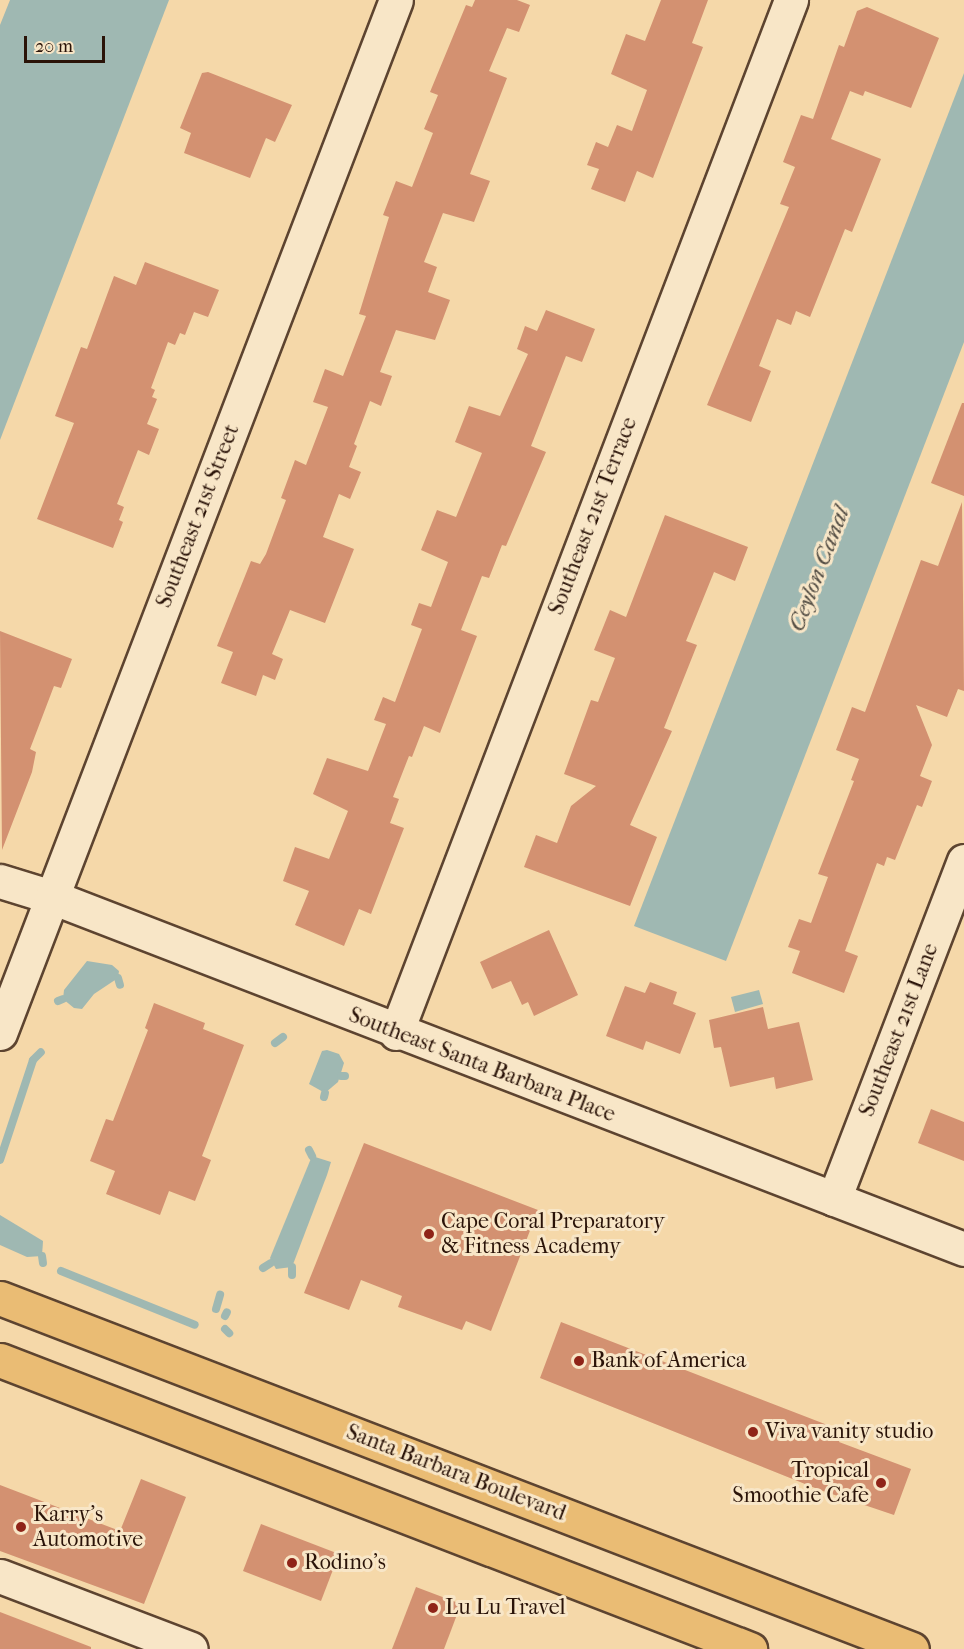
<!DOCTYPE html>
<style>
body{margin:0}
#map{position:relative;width:964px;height:1649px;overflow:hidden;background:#f5d8a9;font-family:"IM FELL French Canon",serif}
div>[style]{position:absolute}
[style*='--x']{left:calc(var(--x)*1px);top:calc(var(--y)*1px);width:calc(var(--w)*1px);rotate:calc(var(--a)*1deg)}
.water>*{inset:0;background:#9fb8b2}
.stream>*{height:8px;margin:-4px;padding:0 4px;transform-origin:4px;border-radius:4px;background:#9fb8b2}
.building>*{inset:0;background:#d39171}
.roads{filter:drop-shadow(2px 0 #5d4430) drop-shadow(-2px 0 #5d4430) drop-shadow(0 2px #5d4430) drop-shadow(0 -2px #5d4430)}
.minor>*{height:33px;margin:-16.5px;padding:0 16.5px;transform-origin:16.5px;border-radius:16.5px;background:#f8e6c7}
.major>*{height:33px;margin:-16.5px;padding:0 16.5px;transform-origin:16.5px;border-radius:16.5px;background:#eabc74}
.dots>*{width:16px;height:16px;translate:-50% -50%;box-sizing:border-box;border:3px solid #f8e6c7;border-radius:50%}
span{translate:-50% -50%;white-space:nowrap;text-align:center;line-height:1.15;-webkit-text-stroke:6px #f8e6c7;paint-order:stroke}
.street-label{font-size:22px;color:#2a1308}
.poi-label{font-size:22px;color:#2a1308}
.left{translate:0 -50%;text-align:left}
.right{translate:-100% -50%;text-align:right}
.water-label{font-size:24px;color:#534d44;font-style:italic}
.scale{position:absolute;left:24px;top:36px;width:81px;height:27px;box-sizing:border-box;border:3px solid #2a1308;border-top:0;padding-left:8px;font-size:18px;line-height:21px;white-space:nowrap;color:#2a1308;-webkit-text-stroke:4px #f8e6c7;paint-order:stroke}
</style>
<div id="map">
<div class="water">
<div style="clip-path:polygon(10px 0,169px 0,0 440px,0 25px)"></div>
<div style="clip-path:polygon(964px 73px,964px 342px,726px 961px,634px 926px)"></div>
<div style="clip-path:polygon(87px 961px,112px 965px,119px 971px,118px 978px,94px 994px,82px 1009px,74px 1008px,63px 999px,64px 990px)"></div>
<div style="clip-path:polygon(759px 990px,763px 1004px,735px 1012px,731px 997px)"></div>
<div style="clip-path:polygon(327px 1050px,339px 1054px,344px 1063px,338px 1082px,325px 1093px,309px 1084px,322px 1051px)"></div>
<div style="clip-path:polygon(312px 1156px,331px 1162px,327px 1175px,292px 1267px,276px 1269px,270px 1258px)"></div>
<div style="clip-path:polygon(0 1215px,43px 1241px,42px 1256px,27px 1257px,0 1245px)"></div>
</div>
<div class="stream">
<div style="--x:118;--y:978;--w:7;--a:74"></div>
<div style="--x:58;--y:1001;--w:5;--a:-22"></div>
<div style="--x:275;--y:1043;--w:10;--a:-37"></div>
<div style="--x:341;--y:1076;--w:4;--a:0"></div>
<div style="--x:324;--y:1097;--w:4;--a:-76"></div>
<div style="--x:309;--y:1150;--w:7;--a:63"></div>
<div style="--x:0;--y:1160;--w:105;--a:-71.7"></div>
<div style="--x:33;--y:1060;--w:11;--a:-45"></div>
<div style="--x:42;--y:1256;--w:7;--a:82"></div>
<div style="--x:263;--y:1268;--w:9;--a:-32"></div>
<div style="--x:61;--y:1271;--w:144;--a:21.9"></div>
<div style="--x:292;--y:1275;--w:8;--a:-90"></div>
<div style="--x:216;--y:1309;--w:15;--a:-74"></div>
<div style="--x:225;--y:1316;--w:4;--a:-63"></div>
<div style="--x:225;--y:1329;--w:6;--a:45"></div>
</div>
<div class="building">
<div style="clip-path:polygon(475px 0,517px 0,530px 5px,519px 32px,507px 28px,489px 71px,507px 78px,470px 174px,490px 181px,474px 222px,443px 213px,424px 262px,437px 267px,428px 292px,450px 300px,435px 340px,396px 330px,380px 372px,392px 376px,381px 406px,370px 401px,354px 444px,357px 446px,349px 467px,361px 472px,350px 499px,339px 494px,323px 537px,354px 549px,325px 623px,290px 610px,272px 654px,283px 659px,275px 680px,263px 675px,256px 696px,221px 683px,233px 652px,217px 646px,251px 561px,260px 564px,266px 554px,286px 500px,281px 498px,295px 460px,306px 465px,328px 407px,313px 402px,325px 369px,343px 376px,366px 316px,359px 314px,389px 217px,383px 215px,396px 181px,412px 187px,433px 133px,424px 129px,438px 95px,430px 92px,466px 5px,472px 7px)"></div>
<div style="clip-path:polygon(661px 0,708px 0,692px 43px,703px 47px,653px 178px,637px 171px,625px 202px,591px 189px,599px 169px,587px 165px,596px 142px,608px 147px,617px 125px,632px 131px,647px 90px,611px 74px,626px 34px,645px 41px)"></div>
<div style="clip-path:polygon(867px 7px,939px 38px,911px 108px,865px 91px,863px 96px,850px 91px,831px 139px,881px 159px,852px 232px,845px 229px,810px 317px,796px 311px,791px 325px,777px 319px,759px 366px,771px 371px,751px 422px,707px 405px,789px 207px,780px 204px,795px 167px,783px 162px,801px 115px,813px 119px,839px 45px,844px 47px,857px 11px)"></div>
<div style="clip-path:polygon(208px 72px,292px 105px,275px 142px,266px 138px,250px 178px,184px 153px,191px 133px,180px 128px,202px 73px)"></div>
<div style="clip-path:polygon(145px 262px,219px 290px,208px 317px,194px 312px,185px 335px,180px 333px,175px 345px,168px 342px,151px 388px,155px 390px,152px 397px,157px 399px,147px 424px,159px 429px,149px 455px,138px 450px,117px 504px,124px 507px,119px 520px,123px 522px,113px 548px,37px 519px,74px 423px,55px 416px,81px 347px,87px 349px,114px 276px,136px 285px)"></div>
<div style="clip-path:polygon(546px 310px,595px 329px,582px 362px,566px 356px,531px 446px,546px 452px,506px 546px,502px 545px,489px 578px,482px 576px,461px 630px,477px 636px,440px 733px,424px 726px,412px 757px,409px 756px,393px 797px,399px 799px,390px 823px,404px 828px,371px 914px,359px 909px,344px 946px,295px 925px,309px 891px,283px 881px,295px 847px,329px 859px,348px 811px,313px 794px,327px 758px,368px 771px,386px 724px,374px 720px,383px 697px,395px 702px,422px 629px,411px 625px,419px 603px,431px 607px,448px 562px,421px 550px,437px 510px,456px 517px,482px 453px,455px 442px,469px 406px,500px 416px,528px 354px,517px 349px,525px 326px,537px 331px)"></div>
<div style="clip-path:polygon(962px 403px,964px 403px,964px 496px,931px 483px)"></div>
<div style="clip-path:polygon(962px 502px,964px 691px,958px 689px,947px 717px,916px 705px,932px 745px,920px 776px,932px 781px,922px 807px,917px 805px,895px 860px,887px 857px,884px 866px,877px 863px,845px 951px,858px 956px,844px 993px,792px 973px,800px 951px,788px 947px,799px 919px,811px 923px,828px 877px,818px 874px,854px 781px,851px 780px,859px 759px,836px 750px,852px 707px,865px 712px,921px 560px,938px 566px)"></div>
<div style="clip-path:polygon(665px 515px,748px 547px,735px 581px,714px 572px,686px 641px,697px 645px,664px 728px,672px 731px,630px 825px,657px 837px,630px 906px,524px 867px,536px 835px,557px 843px,571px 806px,596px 786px,564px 774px,591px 700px,598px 702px,615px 658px,594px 650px,610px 610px,626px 617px)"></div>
<div style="clip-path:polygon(0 631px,72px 659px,61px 688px,54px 686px,30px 749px,36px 752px,32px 772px,2px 850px)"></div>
<div style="clip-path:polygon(549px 930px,578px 995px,534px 1016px,528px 1002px,522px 1005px,511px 981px,492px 989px,480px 962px)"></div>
<div style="clip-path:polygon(650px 982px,677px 992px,673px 1004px,696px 1013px,680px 1054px,646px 1041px,643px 1050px,606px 1036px,625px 986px,645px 993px)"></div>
<div style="clip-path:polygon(154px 1003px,205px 1023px,203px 1029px,244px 1045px,202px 1156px,211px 1160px,195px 1201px,169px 1191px,160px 1215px,106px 1194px,115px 1171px,90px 1161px,106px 1119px,113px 1121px,148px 1030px,145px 1028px)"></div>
<div style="clip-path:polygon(763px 1007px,768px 1029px,799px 1022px,813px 1080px,776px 1089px,774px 1077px,730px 1087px,721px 1047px,714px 1048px,709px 1020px)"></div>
<div style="clip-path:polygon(931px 1109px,964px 1122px,964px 1161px,918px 1143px)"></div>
<div style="clip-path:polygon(364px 1143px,538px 1210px,491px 1331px,466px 1321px,462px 1330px,398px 1307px,402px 1296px,361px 1280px,349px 1310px,304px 1293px)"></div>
<div style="clip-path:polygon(561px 1322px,843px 1431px,839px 1442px,911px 1469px,894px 1515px,820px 1490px,540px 1378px)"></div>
<div style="clip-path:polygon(141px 1479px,186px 1497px,144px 1604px,0 1551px,0 1485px,120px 1531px)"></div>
<div style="clip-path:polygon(261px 1524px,339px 1554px,321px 1601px,243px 1571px)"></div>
<div style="clip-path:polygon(416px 1587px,461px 1604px,444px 1649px,392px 1649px)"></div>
<div style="clip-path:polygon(0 1612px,91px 1647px,91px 1649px,0 1649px)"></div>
</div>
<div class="roads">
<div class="minor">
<div style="--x:0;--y:881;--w:54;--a:17.1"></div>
<div style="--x:52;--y:897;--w:978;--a:21.1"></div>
<div style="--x:0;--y:1033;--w:1106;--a:-69.03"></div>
<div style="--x:396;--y:1033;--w:1106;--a:-69.07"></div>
<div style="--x:834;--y:1199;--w:362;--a:-69"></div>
<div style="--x:0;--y:1576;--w:204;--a:20.9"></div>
</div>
<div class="major">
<div style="--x:0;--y:1298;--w:977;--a:21.05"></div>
<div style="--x:0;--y:1360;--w:804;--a:21.07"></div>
</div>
</div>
<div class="dots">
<div style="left:429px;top:1234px;background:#8f2418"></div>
<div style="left:579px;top:1361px;background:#8f2418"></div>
<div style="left:753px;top:1432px;background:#8f2418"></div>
<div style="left:881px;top:1483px;background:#8f2418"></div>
<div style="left:21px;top:1527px;background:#8f2418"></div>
<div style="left:292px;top:1563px;background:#8f2418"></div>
<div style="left:433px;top:1608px;background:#8f2418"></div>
</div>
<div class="street-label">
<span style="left:198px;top:516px;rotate:-69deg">Southeast 21st Street</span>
<span style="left:593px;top:516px;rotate:-69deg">Southeast 21st Terrace</span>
<span style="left:899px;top:1030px;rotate:-69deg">Southeast 21st Lane</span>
<span style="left:482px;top:1065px;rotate:21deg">Southeast Santa Barbara Place</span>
<span style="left:456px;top:1473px;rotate:21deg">Santa Barbara Boulevard</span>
</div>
<div class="poi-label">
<span class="left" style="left:441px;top:1234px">Cape Coral Preparatory<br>&amp; Fitness Academy</span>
<span class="left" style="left:591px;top:1361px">Bank of America</span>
<span class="left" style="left:765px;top:1432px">Viva vanity studio</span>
<span class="right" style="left:869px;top:1483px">Tropical<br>Smoothie Cafe</span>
<span class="left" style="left:33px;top:1527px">Karry's<br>Automotive</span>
<span class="left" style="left:304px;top:1563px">Rodino's</span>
<span class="left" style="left:445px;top:1608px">Lu Lu Travel</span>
</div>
<div class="water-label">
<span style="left:819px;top:569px;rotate:-69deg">Ceylon Canal</span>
</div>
<div class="scale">20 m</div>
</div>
